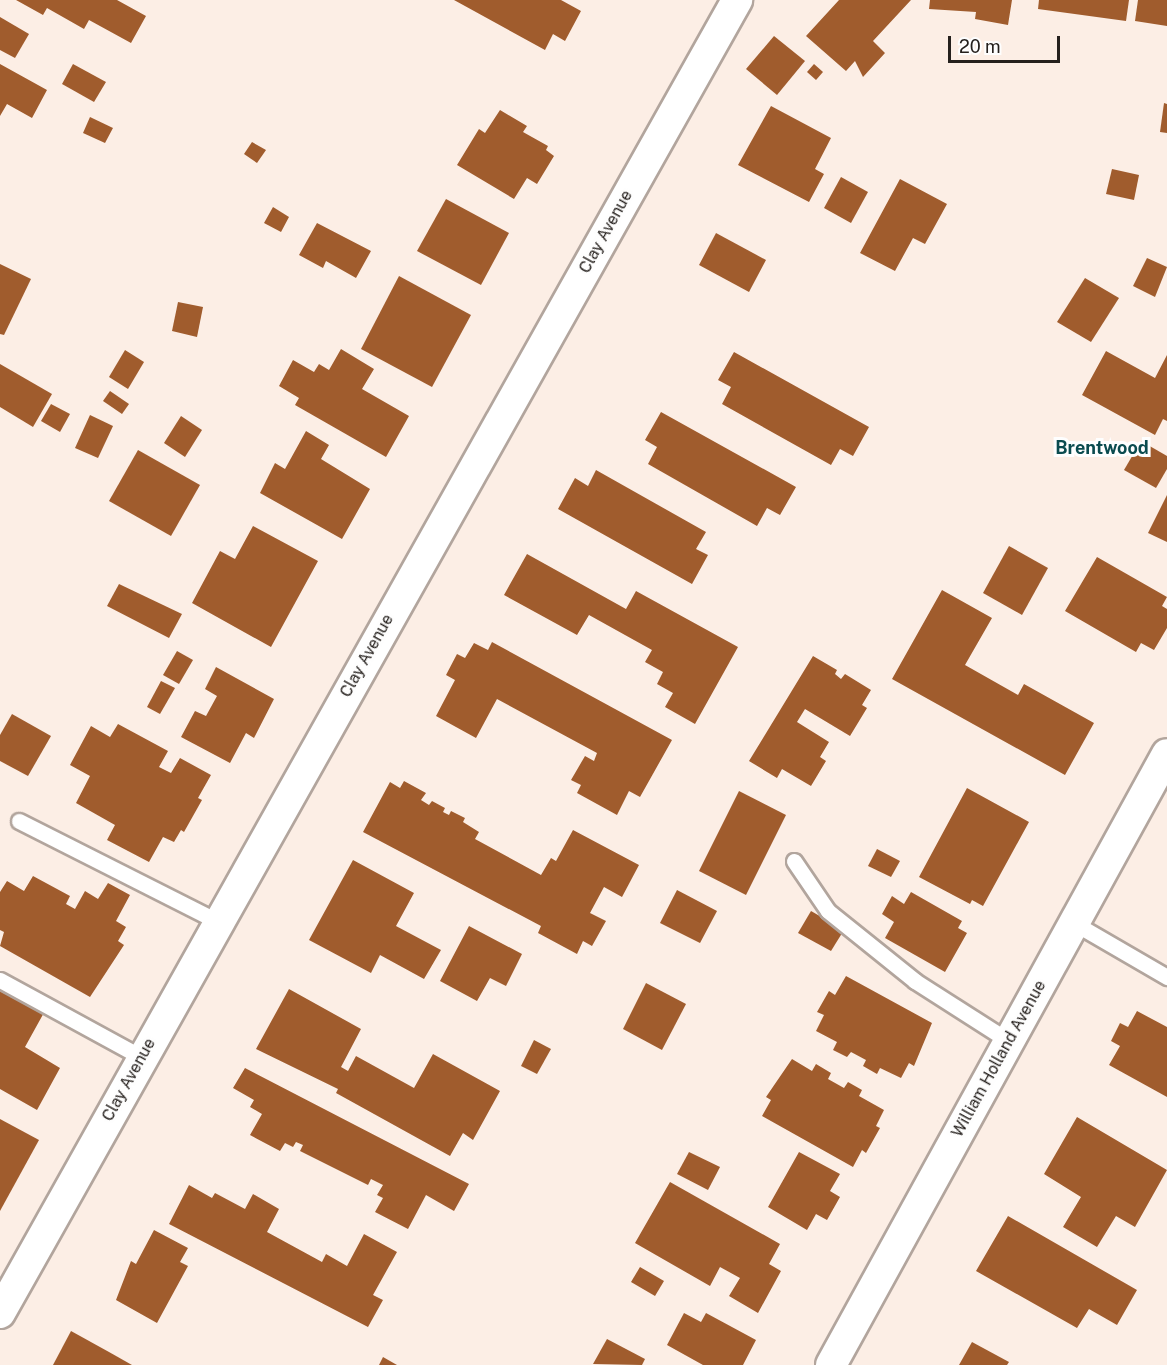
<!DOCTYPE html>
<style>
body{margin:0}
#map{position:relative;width:1167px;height:1365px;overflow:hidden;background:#fceee5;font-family:"Public Sans",sans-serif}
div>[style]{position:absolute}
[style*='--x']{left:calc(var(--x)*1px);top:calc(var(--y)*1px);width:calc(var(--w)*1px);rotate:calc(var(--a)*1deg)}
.building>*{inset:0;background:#a05c2d}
.roads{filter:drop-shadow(2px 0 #b2a59d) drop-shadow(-2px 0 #b2a59d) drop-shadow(0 2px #b2a59d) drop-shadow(0 -2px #b2a59d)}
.lane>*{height:15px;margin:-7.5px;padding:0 7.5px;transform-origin:7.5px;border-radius:7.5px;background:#fff}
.street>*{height:30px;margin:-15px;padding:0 15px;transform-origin:15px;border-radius:15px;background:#fff}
span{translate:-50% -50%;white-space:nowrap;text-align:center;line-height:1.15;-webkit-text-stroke:6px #fefefe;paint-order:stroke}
.street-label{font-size:16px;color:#25201d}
.neighbourhood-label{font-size:18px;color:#0a4b4f;font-weight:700}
.scale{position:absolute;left:948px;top:36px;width:112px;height:27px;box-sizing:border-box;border:3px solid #25201d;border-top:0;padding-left:8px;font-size:18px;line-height:21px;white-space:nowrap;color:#25201d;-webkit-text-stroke:4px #fefefe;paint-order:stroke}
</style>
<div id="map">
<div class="building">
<div style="clip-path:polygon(16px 0,117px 0,146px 16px,131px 43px,89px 20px,84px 29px,47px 8px,43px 15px)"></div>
<div style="clip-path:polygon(454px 0,561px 0,581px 11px,565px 41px,553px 34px,545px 50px)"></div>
<div style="clip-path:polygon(839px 0,911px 0,873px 41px,885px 53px,863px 77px,855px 61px,846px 71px,806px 36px)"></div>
<div style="clip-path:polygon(930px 0,1012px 0,1008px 25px,975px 19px,976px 12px,929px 9px)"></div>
<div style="clip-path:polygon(1039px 0,1129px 0,1126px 21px,1038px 9px)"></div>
<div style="clip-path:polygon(1138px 0,1167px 0,1167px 26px,1135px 21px)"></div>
<div style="clip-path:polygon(0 17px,29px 34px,15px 58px,0 50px)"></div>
<div style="clip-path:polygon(774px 36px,805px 61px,777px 95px,746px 69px)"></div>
<div style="clip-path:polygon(0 64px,47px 90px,32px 118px,7px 104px,0 116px)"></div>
<div style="clip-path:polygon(73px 64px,106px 82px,94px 102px,62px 84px)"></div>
<div style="clip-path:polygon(814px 64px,823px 72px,816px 80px,807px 72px)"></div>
<div style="clip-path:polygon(1164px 103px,1167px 104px,1167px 133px,1160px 132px)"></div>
<div style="clip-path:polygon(771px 106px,831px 138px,815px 169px,824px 174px,809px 202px,738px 165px)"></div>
<div style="clip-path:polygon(500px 110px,527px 126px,523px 132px,548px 146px,546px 150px,554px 156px,537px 184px,527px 178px,514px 199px,457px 165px,479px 129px,485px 133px)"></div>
<div style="clip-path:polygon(90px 117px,113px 128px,105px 143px,83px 133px)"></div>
<div style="clip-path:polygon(252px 142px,266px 150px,257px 163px,244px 154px)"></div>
<div style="clip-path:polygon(1112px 169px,1139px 175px,1134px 200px,1106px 194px)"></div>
<div style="clip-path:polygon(841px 177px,868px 192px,851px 223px,824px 208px)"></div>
<div style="clip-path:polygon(900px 179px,947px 204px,925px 244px,913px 238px,895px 271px,860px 253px)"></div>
<div style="clip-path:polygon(446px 199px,509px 233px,481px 285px,417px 251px)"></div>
<div style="clip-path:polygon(273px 207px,289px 217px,281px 232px,264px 223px)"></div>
<div style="clip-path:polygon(317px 223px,371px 251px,356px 278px,326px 261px,323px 268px,299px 255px)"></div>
<div style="clip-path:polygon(716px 233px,766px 260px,749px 292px,699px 265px)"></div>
<div style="clip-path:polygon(1147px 258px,1167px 267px,1155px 297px,1133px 286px)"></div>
<div style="clip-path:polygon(0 264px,31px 279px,4px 335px,0 334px)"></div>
<div style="clip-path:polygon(399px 276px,471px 315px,432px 387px,361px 349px)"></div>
<div style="clip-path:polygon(1085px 278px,1119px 298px,1091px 342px,1057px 322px)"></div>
<div style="clip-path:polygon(178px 302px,203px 307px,197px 337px,172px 331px)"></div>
<div style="clip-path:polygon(341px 349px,374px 369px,362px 389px,409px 416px,386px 457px,295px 405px,299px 398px,279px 386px,293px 360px,314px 372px,319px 364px,329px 370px)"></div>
<div style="clip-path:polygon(125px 350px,144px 362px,128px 389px,109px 377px)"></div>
<div style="clip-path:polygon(1106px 351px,1155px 378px,1167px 355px,1167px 421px,1163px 419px,1155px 435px,1082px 395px)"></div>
<div style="clip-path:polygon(734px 352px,869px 427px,853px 456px,840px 449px,831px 465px,722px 404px,731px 387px,718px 380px)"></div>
<div style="clip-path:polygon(0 364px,52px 394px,33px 427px,0 407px)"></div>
<div style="clip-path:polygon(110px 391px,129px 404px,122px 414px,103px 401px)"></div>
<div style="clip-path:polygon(51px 404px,70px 414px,60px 432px,41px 421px)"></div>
<div style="clip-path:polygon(661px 412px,796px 487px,780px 515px,767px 508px,757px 526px,648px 464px,657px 447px,645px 440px)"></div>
<div style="clip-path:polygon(90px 415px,113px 426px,98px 458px,75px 448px)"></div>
<div style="clip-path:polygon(181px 416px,202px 430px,185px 457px,164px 443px)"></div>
<div style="clip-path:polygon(306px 431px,329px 445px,321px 459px,370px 489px,342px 539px,260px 493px,275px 463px,285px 469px)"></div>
<div style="clip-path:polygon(1141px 441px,1167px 456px,1167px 469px,1156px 488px,1124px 470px)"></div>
<div style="clip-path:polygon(138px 450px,200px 485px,171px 536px,109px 501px)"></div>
<div style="clip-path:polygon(596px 470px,706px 532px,696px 549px,708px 555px,692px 584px,558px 509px,575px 478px,588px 486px)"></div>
<div style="clip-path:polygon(1167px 495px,1167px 542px,1148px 533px)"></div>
<div style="clip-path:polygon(253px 526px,318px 561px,271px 647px,192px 603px,220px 551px,235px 559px)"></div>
<div style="clip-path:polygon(1009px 546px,1048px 568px,1022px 615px,983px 593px)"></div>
<div style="clip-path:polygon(527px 554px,626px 609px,636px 591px,738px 647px,695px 724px,665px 707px,673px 693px,657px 684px,663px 672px,645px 662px,652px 650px,589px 615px,577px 635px,504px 595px)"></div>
<div style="clip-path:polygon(1097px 557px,1167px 597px,1162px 606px,1167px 609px,1167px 628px,1154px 650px,1141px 643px,1136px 652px,1065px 611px)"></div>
<div style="clip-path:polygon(119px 584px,182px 614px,169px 638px,107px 606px)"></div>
<div style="clip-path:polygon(942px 590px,992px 618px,965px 665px,1018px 695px,1024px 684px,1094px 723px,1065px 775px,892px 679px)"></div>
<div style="clip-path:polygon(492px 642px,672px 740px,640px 797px,629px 791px,617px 815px,577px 793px,581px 785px,571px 780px,585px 756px,594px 761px,597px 753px,497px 699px,476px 738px,436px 716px,455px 680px,446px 675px,457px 654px,465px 658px,474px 643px,488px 650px)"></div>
<div style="clip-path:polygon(177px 651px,193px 660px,179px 684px,163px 675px)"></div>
<div style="clip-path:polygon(813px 656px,837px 670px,835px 674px,841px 679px,845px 674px,871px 690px,862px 705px,867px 708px,850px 736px,805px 709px,797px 722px,829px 742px,820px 757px,826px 761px,811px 786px,782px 769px,777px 778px,749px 761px)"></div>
<div style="clip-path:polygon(216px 667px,274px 699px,254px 738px,246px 733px,230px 763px,181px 737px,195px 711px,206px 716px,217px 696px,205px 689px)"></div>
<div style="clip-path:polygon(161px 681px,175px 688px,160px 714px,147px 707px)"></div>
<div style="clip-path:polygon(12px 714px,51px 736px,28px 776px,0 761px,0 735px)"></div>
<div style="clip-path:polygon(118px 724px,168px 751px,159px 767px,171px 773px,180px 758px,211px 775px,198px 798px,202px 800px,184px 832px,181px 830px,174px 842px,163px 837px,149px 862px,107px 840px,115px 825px,76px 803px,90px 776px,70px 765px,91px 726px,110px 737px)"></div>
<div style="clip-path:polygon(404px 781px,426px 793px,421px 800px,429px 805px,432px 801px,445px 808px,443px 812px,449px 815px,451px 811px,465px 818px,463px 822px,479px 832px,475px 839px,541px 875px,551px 858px,556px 861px,573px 830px,639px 865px,622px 897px,604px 887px,590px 913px,606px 921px,592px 946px,583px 941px,577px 954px,538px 933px,541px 926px,363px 832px,390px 782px,400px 788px)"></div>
<div style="clip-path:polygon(967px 788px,1029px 822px,983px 906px,972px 900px,970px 904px,919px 877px)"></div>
<div style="clip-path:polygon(739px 791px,786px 815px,746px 895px,699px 871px)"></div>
<div style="clip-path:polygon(877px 849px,900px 861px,891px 877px,868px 866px)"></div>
<div style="clip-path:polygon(353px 860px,414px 893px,396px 926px,441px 950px,424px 979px,380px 955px,371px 973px,309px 940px)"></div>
<div style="clip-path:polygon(33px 876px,70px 896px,66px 904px,75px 909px,85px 891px,98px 899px,108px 883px,130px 895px,116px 921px,126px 927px,118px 941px,124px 945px,90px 997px,0 946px,4px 932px,0 930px,0 892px,7px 881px,24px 891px)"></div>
<div style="clip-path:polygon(677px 890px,717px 911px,700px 943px,660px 923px)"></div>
<div style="clip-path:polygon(911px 892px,962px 921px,958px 928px,967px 933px,945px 972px,885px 938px,894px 922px,882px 914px,892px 896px,904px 904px)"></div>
<div style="clip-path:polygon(811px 911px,844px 930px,831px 951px,798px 933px)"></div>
<div style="clip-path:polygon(469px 926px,522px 954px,506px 986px,490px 978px,477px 1001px,440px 981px)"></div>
<div style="clip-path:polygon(846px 976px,932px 1023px,914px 1066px,909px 1063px,901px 1078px,880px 1068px,877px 1074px,863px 1066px,866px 1060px,851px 1052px,847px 1057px,833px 1050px,837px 1042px,816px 1031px,824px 1015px,817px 1012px,829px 991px,835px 995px)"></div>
<div style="clip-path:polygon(646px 983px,686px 1004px,662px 1050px,623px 1029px)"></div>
<div style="clip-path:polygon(0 984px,46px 1009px,25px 1047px,60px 1068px,37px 1110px,0 1089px)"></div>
<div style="clip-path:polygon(289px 989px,361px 1029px,341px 1067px,348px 1071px,356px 1056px,414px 1088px,433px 1054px,500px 1091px,473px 1140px,463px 1133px,450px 1156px,336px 1093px,338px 1089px,256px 1049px)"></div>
<div style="clip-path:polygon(1137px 1011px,1167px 1027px,1167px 1097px,1109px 1065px,1120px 1046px,1111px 1041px,1120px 1023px,1128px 1027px)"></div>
<div style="clip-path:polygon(534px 1040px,551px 1049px,537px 1074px,521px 1066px)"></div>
<div style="clip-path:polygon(792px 1059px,812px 1071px,816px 1064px,831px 1073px,828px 1079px,844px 1088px,848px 1082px,862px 1090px,859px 1096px,884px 1110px,876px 1126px,880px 1128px,866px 1153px,862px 1150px,853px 1167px,762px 1116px,771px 1100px,766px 1097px)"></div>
<div style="clip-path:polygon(245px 1068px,469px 1184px,454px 1211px,426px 1195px,408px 1229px,375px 1212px,383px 1198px,377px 1195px,383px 1185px,371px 1179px,368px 1185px,300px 1151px,303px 1145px,296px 1142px,293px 1147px,285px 1143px,280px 1151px,250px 1135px,262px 1114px,250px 1107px,254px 1100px,233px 1088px)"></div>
<div style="clip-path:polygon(1077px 1117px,1167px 1170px,1135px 1227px,1116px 1216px,1097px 1247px,1063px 1227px,1081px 1197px,1044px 1174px)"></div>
<div style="clip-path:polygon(0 1119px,39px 1140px,0 1211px)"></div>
<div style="clip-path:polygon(689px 1152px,720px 1167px,708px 1190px,677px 1174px)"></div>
<div style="clip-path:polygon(799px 1152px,840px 1174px,830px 1191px,840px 1197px,827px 1220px,816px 1214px,807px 1230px,768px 1207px)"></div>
<div style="clip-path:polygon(670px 1182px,780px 1244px,769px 1264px,781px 1271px,758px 1313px,729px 1296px,740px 1278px,720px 1267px,710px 1286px,635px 1243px)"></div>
<div style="clip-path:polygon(189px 1185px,212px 1198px,215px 1193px,245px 1209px,253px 1194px,279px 1209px,267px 1232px,322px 1262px,326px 1254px,347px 1266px,364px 1234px,397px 1252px,373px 1295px,383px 1300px,368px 1327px,169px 1224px)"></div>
<div style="clip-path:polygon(1008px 1216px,1137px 1290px,1117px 1325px,1089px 1309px,1077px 1328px,976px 1271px)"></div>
<div style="clip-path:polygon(154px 1230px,188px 1248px,180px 1262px,188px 1266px,157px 1323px,116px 1300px,131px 1261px,136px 1264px)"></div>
<div style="clip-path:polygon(640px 1267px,664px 1281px,655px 1296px,631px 1282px)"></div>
<div style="clip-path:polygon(684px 1313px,701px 1322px,706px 1313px,756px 1340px,743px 1365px,703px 1365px,667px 1345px)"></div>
<div style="clip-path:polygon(71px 1331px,109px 1352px,132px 1365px,53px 1365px)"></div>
<div style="clip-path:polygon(607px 1339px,645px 1359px,642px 1365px,593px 1364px)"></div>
<div style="clip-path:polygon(972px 1342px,1009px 1362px,1007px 1365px,959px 1365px)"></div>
<div style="clip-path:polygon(383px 1357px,397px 1365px,379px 1365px)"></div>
</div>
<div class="roads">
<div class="lane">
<div style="--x:19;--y:821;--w:222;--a:26.8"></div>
<div style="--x:794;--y:861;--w:60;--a:55.8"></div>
<div style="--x:828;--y:911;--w:112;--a:38.8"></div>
<div style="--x:915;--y:981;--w:112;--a:32.6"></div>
<div style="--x:1074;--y:923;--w:108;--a:30.1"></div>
<div style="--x:0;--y:980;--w:161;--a:28.6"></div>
</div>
<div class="street">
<div style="--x:0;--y:1313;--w:1506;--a:-60.69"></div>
<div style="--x:831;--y:1365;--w:697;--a:-61.19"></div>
</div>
</div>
<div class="street-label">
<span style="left:606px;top:232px;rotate:-61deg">Clay Avenue</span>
<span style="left:367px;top:656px;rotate:-61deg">Clay Avenue</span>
<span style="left:999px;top:1059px;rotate:-61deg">William Holland Avenue</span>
<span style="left:129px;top:1080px;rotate:-61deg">Clay Avenue</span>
</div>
<div class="neighbourhood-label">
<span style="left:1102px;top:448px">Brentwood</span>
</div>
<div class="scale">20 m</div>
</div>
